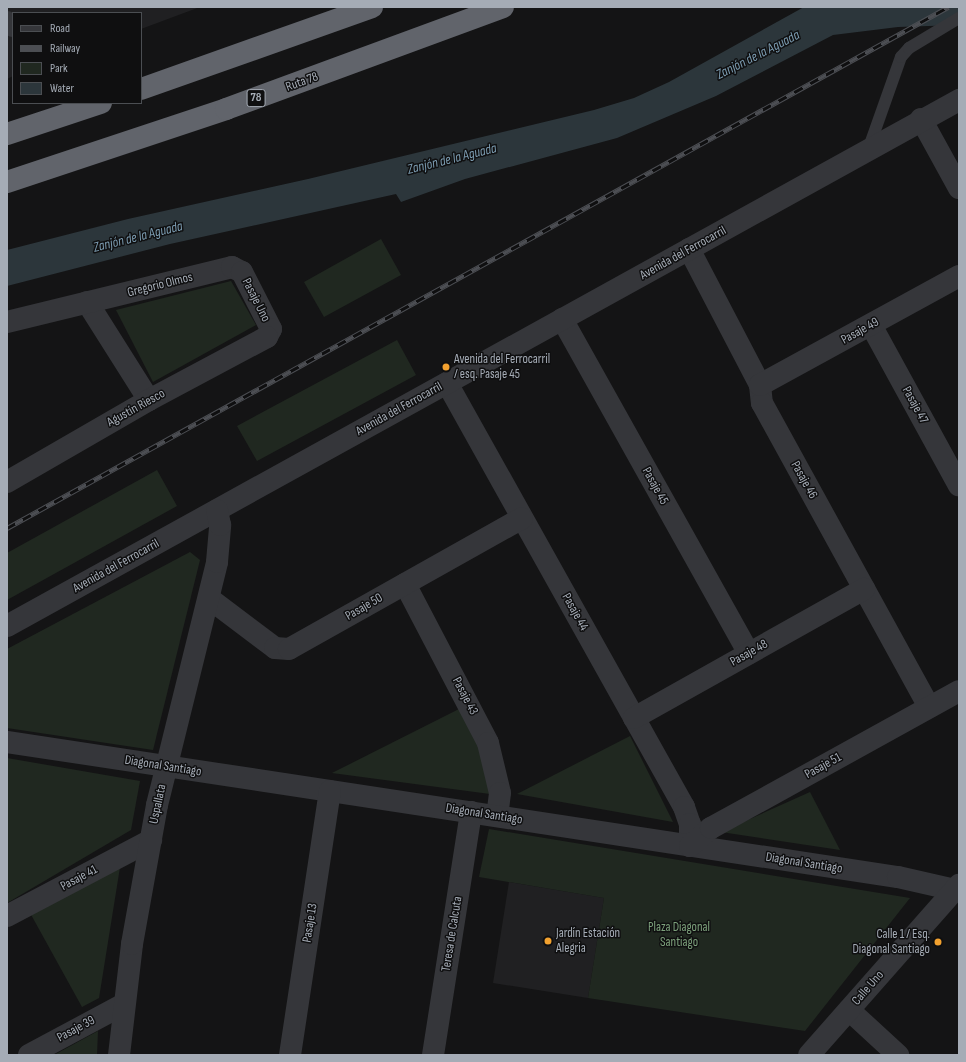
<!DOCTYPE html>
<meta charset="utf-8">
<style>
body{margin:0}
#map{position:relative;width:966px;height:1062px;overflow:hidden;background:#141415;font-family:"Sofia Sans Condensed",sans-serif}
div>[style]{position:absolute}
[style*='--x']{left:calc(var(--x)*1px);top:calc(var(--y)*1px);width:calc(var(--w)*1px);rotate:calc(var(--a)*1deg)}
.built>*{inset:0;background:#202022}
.green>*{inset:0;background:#202820}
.water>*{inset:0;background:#2c363b}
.lane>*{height:12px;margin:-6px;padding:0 6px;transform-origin:6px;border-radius:6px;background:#35363a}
.street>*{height:22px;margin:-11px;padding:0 11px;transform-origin:11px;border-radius:11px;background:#35363a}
.highway>*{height:22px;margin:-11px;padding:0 11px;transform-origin:11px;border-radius:11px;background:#61646b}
.rail>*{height:4.5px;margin-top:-2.25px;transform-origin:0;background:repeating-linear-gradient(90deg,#0f0f10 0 9px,#4c4e53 0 18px);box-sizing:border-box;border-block:1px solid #4c4e53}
.dots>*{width:11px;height:11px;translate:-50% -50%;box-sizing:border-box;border:2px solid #0f0f10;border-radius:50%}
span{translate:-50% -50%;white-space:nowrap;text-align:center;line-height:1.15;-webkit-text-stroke:3px #0f0f10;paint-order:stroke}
.shield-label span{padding:1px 3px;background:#0f0f10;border:1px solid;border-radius:3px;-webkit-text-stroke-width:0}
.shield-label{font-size:12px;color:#a5acb6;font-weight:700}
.street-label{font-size:13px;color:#a5acb6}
.poi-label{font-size:13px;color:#a5acb6}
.left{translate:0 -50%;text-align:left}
.right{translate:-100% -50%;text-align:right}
.park-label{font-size:13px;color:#7da17c}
.water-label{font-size:14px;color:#7c9cb1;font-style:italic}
.frame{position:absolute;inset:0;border:8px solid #a5acb6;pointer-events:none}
.legend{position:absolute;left:12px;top:12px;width:130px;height:92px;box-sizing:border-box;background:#0f0f10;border:1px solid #4b4e52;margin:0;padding:5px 7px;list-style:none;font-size:12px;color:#a5acb6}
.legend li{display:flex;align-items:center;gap:8px;height:20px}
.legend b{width:20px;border:1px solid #4b4e52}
</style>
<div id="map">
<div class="built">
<div style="clip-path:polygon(7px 7px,200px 7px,141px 29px,141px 13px,13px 13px,13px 76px,7px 79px)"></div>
<div style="clip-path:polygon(509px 882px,604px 898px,588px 998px,493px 983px)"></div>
</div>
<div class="green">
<div style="clip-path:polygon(381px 239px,401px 275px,324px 317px,304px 282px)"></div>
<div style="clip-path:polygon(231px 281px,256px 325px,153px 382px,116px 310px)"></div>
<div style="clip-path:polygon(397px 340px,416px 375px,257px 461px,237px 426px)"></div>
<div style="clip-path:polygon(157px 470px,177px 506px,7px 600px,7px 553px)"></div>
<div style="clip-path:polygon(190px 552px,200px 560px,153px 750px,7px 728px,7px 649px)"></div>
<div style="clip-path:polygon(461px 708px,481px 741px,490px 794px,332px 773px)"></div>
<div style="clip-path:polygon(630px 736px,673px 822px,517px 794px)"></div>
<div style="clip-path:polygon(7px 758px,140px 781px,131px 830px,7px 903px)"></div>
<div style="clip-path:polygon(810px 792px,840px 850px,721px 832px)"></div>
<div style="clip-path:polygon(489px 829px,910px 898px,805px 1031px,588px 998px,604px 898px,479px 877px)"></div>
<div style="clip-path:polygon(121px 861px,99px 998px,82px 1007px,29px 911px)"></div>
<div style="clip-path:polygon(98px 1031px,97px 1055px,54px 1055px)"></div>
</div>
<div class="water">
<div style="clip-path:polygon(804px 7px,959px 7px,959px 25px,898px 27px,833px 35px,716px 96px,617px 138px,465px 179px,401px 202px,396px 194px,170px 244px,7px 286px,7px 250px,128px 219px,308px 179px,594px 110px,634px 98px,669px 82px)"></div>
</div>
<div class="lane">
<div style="--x:868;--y:150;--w:99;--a:-70.5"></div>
<div style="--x:901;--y:57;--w:12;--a:-48"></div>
<div style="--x:909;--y:48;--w:58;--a:-31"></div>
</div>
<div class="street">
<div style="--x:7;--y:22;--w:7;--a:34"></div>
<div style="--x:921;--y:119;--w:79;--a:61.2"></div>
<div style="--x:689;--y:249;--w:153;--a:62.4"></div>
<div style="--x:760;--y:385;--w:18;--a:84"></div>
<div style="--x:762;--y:403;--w:347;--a:61.2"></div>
<div style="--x:87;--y:302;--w:116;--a:57.7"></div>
<div style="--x:562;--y:319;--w:383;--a:60.8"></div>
<div style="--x:7;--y:322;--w:232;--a:-13.7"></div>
<div style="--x:232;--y:267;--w:11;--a:27"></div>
<div style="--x:242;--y:272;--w:64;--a:63"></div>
<div style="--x:271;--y:329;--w:9;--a:117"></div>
<div style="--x:267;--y:337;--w:134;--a:151.9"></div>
<div style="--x:149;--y:400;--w:164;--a:150"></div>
<div style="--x:871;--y:325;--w:183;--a:61.3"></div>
<div style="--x:447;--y:383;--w:486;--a:60.8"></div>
<div style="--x:684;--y:807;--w:18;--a:71"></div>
<div style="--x:690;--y:824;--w:22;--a:90"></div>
<div style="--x:760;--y:385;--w:227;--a:-28.7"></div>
<div style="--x:405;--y:584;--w:179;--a:62.4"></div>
<div style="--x:488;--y:743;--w:51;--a:76.5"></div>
<div style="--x:500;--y:793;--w:23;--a:97"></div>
<div style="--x:210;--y:599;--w:81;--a:37"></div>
<div style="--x:275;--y:648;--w:14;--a:4"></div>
<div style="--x:289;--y:649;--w:267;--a:-29.3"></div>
<div style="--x:7;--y:626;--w:1088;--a:-28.92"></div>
<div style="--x:634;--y:718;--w:264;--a:-29.3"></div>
<div style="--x:7;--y:742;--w:901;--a:8.62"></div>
<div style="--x:898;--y:877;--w:63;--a:12.9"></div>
<div style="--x:690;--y:846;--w:28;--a:-41"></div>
<div style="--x:711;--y:828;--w:283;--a:-28.9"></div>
<div style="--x:7;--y:916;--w:163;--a:-27.8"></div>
<div style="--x:849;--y:1010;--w:67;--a:42.6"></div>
<div style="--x:29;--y:1055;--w:108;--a:-28.2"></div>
<div style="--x:119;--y:1055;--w:112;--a:-83.3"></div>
<div style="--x:132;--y:944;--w:141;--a:-79.8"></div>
<div style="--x:157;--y:805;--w:250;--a:-76.1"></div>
<div style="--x:217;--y:562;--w:37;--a:-85"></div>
<div style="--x:220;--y:525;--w:15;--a:-101"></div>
<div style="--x:290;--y:1055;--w:267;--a:-81.4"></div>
<div style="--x:433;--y:1055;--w:246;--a:-81.1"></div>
<div style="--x:809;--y:1055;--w:227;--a:-48.6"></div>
</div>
<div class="highway">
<div style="--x:141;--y:89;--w:245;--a:-19.5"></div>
<div style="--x:7;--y:134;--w:99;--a:-18.3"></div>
<div style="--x:7;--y:182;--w:231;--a:-18.4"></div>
<div style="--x:226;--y:109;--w:295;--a:-20.2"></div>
</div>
<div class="rail">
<div style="--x:7;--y:528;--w:1076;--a:-28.97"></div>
</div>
<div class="dots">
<div style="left:446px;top:367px;background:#f2a12f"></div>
<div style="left:548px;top:941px;background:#f2a12f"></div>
<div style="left:938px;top:942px;background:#f2a12f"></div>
</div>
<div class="shield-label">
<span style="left:256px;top:98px">78</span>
</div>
<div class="street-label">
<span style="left:302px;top:82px;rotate:-20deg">Ruta 78</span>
<span style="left:683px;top:253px;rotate:-29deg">Avenida del Ferrocarril</span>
<span style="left:160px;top:285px;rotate:-14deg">Gregorio Olmos</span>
<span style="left:256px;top:300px;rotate:63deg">Pasaje Uno</span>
<span style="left:860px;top:331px;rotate:-29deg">Pasaje 49</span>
<span style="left:915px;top:405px;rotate:61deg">Pasaje 47</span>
<span style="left:136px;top:408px;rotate:-29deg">Agustín Riesco</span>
<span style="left:399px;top:409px;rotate:-29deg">Avenida del Ferrocarril</span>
<span style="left:804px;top:480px;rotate:61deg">Pasaje 46</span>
<span style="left:655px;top:486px;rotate:61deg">Pasaje 45</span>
<span style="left:116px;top:566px;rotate:-29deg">Avenida del Ferrocarril</span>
<span style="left:364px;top:607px;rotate:-30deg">Pasaje 50</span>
<span style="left:575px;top:612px;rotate:61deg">Pasaje 44</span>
<span style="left:749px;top:653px;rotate:-29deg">Pasaje 48</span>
<span style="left:465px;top:696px;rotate:62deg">Pasaje 43</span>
<span style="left:163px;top:766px;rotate:9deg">Diagonal Santiago</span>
<span style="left:823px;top:766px;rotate:-29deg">Pasaje 51</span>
<span style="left:158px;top:804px;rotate:-78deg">Uspallata</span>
<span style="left:484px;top:814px;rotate:9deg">Diagonal Santiago</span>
<span style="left:804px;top:863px;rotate:9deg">Diagonal Santiago</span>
<span style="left:79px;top:878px;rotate:-28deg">Pasaje 41</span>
<span style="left:310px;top:923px;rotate:-81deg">Pasaje 13</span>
<span style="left:452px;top:934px;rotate:-81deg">Teresa de Calcuta</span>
<span style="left:868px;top:988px;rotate:-49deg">Calle Uno</span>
<span style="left:76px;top:1029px;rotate:-28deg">Pasaje 39</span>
</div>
<div class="poi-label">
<span class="left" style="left:454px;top:367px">Avenida del Ferrocarril<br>/ esq. Pasaje 45</span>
<span class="left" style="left:556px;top:941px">Jardín Estación<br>Alegria</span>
<span class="right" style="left:930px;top:942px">Calle 1 / Esq.<br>Diagonal Santiago</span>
</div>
<div class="park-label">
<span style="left:679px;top:935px">Plaza Diagonal<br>Santiago</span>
</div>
<div class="water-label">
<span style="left:758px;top:55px;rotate:-27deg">Zanjón de la Aguada</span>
<span style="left:452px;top:159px;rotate:-14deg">Zanjón de la Aguada</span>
<span style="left:138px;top:237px;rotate:-14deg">Zanjón de la Aguada</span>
</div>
<div class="frame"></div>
<ul class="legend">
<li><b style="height:5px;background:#35363a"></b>Road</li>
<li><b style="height:5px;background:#4c4e53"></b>Railway</li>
<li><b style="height:11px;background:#202820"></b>Park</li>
<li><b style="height:11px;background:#2c363b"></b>Water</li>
</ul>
</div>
